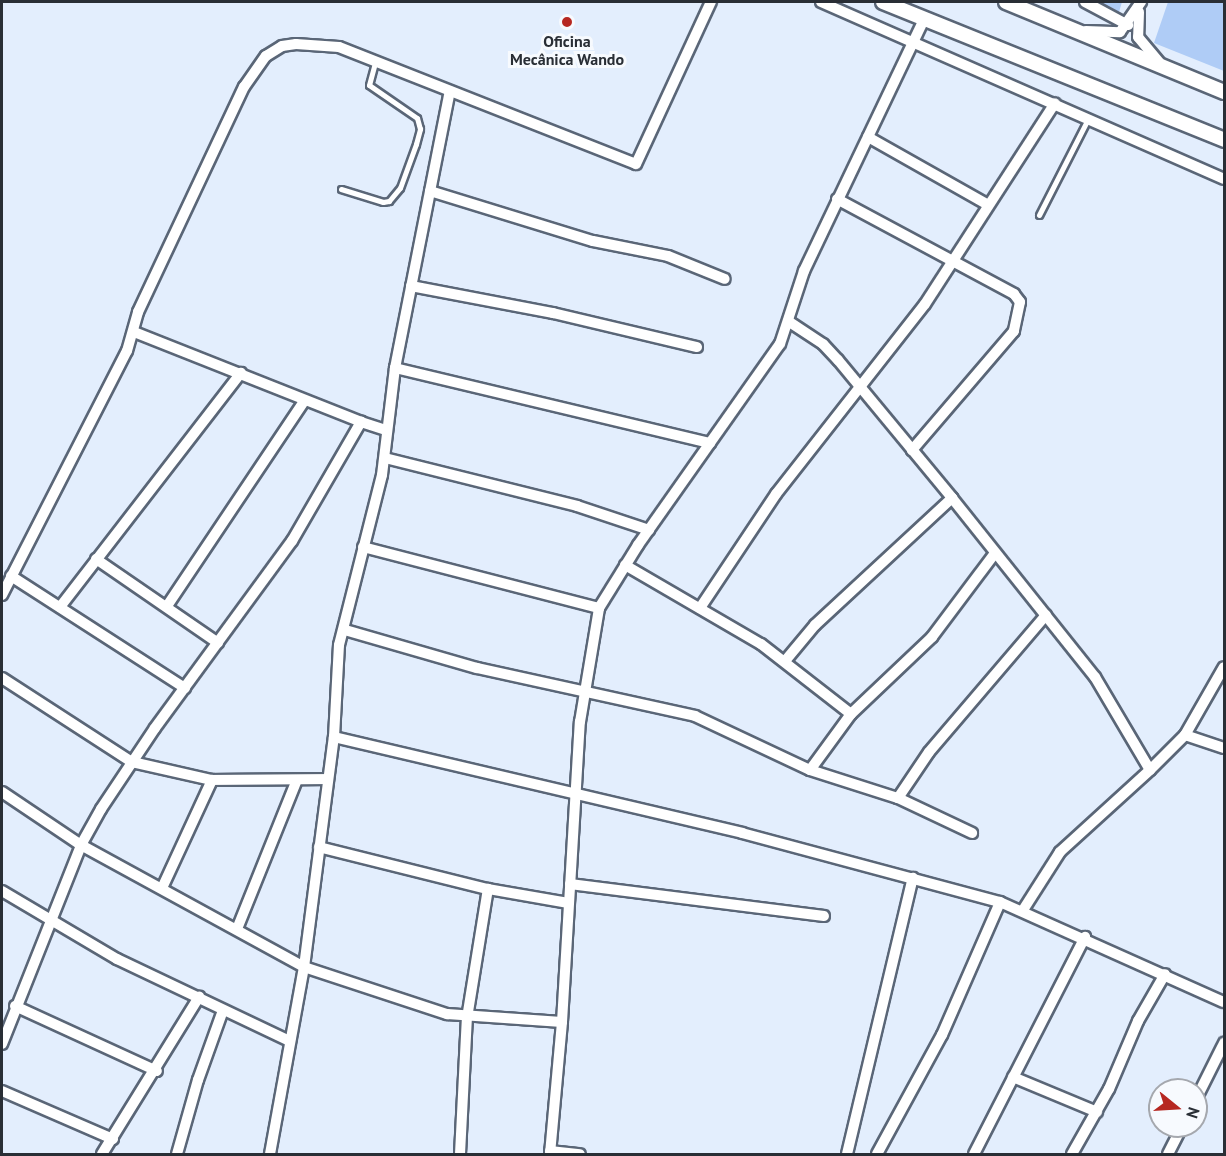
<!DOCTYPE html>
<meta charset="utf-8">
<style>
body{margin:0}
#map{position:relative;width:1226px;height:1156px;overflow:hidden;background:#e3eefd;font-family:"PT Sans",sans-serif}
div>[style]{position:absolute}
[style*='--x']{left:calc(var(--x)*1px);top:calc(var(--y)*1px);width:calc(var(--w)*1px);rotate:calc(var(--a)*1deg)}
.green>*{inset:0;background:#afccf6}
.roads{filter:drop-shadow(2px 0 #5a6677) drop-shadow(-2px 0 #5a6677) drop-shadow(0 2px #5a6677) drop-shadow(0 -2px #5a6677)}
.service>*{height:5px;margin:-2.5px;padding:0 2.5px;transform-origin:2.5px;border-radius:2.5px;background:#fff}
.minor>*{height:10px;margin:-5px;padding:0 5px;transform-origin:5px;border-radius:5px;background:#fff}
.tertiary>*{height:14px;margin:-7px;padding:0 7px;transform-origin:7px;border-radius:7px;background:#fff}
.dots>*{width:16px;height:16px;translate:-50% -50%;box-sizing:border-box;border:3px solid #f7fafe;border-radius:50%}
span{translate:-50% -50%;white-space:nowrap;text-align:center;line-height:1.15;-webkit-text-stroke:6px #f7fafe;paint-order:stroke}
.poi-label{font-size:16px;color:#292e35;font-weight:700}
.frame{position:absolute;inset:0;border:3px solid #292e35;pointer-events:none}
.north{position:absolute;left:1148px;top:1078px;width:60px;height:60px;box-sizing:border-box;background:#f7fafe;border:2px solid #a5a8ae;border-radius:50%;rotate:108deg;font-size:16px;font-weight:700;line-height:24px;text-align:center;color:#292e35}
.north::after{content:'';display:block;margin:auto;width:21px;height:27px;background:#b62721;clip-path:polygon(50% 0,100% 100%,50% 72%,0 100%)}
</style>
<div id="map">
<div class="green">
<div style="clip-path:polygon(1075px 2px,1122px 2px,1116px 22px)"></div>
<div style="clip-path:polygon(1168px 2px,1224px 2px,1224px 71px,1154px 43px)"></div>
</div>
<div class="roads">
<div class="service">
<div style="--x:341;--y:189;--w:44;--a:17.2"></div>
<div style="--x:383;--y:202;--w:6;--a:-9"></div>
<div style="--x:389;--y:201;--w:17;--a:-50"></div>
<div style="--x:400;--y:188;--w:47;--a:-70"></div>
<div style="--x:416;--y:144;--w:16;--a:-75"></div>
<div style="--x:420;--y:129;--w:11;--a:-105"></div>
<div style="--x:417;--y:118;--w:58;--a:-145.5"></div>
<div style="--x:369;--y:85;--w:24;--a:-75"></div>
<div style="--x:1039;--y:215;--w:108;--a:-63"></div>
</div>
<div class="minor">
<div style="--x:821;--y:2;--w:440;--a:23.7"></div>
<div style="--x:1085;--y:2;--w:49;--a:28.1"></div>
<div style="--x:1139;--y:12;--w:25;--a:92"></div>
<div style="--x:1138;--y:37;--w:33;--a:50"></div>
<div style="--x:1086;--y:31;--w:34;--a:2"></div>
<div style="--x:1120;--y:32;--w:37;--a:-55"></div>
<div style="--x:868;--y:137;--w:138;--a:29.5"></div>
<div style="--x:430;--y:191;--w:170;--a:17.1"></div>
<div style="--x:593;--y:241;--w:76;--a:11.3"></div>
<div style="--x:668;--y:256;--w:61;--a:22"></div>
<div style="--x:837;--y:199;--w:201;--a:28.2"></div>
<div style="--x:1014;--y:294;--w:10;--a:53"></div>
<div style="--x:1020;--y:302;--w:30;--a:102"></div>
<div style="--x:1014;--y:331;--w:157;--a:130.6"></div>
<div style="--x:411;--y:286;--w:145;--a:10.8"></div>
<div style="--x:553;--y:313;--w:148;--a:13.3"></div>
<div style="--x:788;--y:321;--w:42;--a:33.3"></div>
<div style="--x:823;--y:344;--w:22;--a:47"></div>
<div style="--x:838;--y:360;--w:179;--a:50.4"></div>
<div style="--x:952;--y:498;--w:229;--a:51.4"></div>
<div style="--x:1095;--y:677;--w:108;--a:59.4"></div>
<div style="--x:1150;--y:770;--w:122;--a:137.7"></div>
<div style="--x:1060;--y:852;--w:69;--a:122.5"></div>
<div style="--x:134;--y:332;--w:244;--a:21.6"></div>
<div style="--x:395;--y:368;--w:324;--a:13.4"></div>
<div style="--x:385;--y:458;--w:198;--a:14"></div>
<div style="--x:577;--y:506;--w:76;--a:18.4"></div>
<div style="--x:363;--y:547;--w:244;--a:14.5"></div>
<div style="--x:96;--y:559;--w:148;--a:34.5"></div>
<div style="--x:625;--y:565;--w:157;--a:30.2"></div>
<div style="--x:761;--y:644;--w:114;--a:37.9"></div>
<div style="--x:851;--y:714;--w:112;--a:-43.5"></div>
<div style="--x:932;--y:637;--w:105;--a:-53.1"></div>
<div style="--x:11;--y:576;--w:207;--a:32.8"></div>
<div style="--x:2;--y:595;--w:274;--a:-62.9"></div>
<div style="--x:127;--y:351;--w:41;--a:-74.2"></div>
<div style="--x:138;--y:312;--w:249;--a:-64.8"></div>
<div style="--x:244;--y:87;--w:38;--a:-55"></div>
<div style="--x:266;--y:56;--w:19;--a:-32"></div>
<div style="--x:282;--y:46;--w:14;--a:-8"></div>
<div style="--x:296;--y:44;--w:43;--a:4"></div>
<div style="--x:339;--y:47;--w:319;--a:21.5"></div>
<div style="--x:636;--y:164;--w:179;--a:-65.2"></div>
<div style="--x:167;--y:606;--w:247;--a:-56.2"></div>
<div style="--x:60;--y:607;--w:296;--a:-52.3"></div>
<div style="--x:700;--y:608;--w:137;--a:-56.3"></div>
<div style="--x:776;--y:494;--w:241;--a:-51.9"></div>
<div style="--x:925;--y:304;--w:239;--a:-57.1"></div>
<div style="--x:345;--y:630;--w:137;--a:16.1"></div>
<div style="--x:477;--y:668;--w:223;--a:12.4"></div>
<div style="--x:695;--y:716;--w:127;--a:25.2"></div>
<div style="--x:810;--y:770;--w:92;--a:17.7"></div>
<div style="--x:898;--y:798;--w:82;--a:25.3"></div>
<div style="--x:785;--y:661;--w:47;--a:-50.2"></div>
<div style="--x:815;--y:625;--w:187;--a:-42.8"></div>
<div style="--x:2;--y:678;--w:155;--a:32.9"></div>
<div style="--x:132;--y:762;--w:82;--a:12.7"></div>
<div style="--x:212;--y:780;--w:116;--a:-0.5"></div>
<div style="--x:1185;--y:735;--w:41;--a:18.4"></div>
<div style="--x:334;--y:737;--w:419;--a:13.2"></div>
<div style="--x:742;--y:833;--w:267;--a:15"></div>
<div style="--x:1000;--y:902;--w:245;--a:24.1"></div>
<div style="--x:810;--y:770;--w:69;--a:-53.8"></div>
<div style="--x:1150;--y:770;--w:49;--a:-45"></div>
<div style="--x:1185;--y:735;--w:78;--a:-60.2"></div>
<div style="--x:2;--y:792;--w:95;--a:33.9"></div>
<div style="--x:81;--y:845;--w:254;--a:28.7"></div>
<div style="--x:304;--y:967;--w:151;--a:18.2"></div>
<div style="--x:447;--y:1014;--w:115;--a:4"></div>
<div style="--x:898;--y:798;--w:55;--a:-56"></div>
<div style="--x:929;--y:752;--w:180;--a:-49.5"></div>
<div style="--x:319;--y:847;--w:174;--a:14"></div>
<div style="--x:570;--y:884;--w:256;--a:7.2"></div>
<div style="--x:163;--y:886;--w:117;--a:-65.2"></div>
<div style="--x:2;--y:891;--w:134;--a:30.6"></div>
<div style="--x:117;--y:959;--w:191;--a:25.4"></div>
<div style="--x:237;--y:929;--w:158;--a:-68.1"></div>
<div style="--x:15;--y:1006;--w:156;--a:24.6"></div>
<div style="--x:2;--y:1044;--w:214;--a:-68.3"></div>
<div style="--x:81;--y:845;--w:41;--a:-60.9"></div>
<div style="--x:101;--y:809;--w:97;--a:-56.3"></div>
<div style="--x:155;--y:728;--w:232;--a:-53.8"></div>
<div style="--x:292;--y:541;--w:138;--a:-59.9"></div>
<div style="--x:361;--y:422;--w:26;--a:18"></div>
<div style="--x:1013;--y:1077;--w:91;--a:22.6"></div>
<div style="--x:2;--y:1091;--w:121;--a:23.4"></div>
<div style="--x:1196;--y:1099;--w:63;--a:-63.4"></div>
<div style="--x:550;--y:1151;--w:30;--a:6"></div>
<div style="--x:102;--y:1154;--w:185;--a:-58.3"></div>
<div style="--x:177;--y:1154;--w:77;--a:-74.2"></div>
<div style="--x:198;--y:1080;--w:74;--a:-70.3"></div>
<div style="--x:270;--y:1154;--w:190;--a:-79.7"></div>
<div style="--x:304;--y:967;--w:232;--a:-82.6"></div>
<div style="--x:334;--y:737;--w:92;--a:-86.9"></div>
<div style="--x:339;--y:645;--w:175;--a:-75.8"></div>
<div style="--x:382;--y:475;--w:108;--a:-83.1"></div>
<div style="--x:395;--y:368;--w:282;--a:-78.8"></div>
<div style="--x:460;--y:1154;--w:136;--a:-87.1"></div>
<div style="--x:467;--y:1018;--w:131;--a:-80.8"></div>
<div style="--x:488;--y:889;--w:81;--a:9.9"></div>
<div style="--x:550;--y:1154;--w:133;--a:-84.8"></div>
<div style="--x:562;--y:1022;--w:301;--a:-86.6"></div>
<div style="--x:580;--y:722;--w:116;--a:-80.5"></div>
<div style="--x:599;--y:608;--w:74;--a:-58.2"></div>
<div style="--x:638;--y:545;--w:246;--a:-54.8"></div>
<div style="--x:780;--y:344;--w:77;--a:-71.8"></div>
<div style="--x:804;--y:271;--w:279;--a:-64.5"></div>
<div style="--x:847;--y:1154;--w:284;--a:-76.6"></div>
<div style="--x:877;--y:1154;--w:136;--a:-61.4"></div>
<div style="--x:942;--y:1035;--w:145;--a:-66.4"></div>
<div style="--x:974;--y:1154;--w:244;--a:-62.9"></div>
<div style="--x:1072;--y:1154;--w:75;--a:-60.4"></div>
<div style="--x:1109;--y:1089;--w:74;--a:-66.9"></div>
<div style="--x:1138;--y:1021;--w:54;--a:-60.1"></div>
<div style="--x:1168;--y:1154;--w:31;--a:-63"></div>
</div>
<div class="tertiary">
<div style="--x:883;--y:2;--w:368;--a:22"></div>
<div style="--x:1006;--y:2;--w:236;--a:22.4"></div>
</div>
</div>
<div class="dots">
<div style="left:567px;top:22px;background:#b62721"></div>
</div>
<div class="poi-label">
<span style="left:567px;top:50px">Oficina<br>Mecânica Wando</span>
</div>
<div class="frame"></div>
<div class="north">N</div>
</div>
